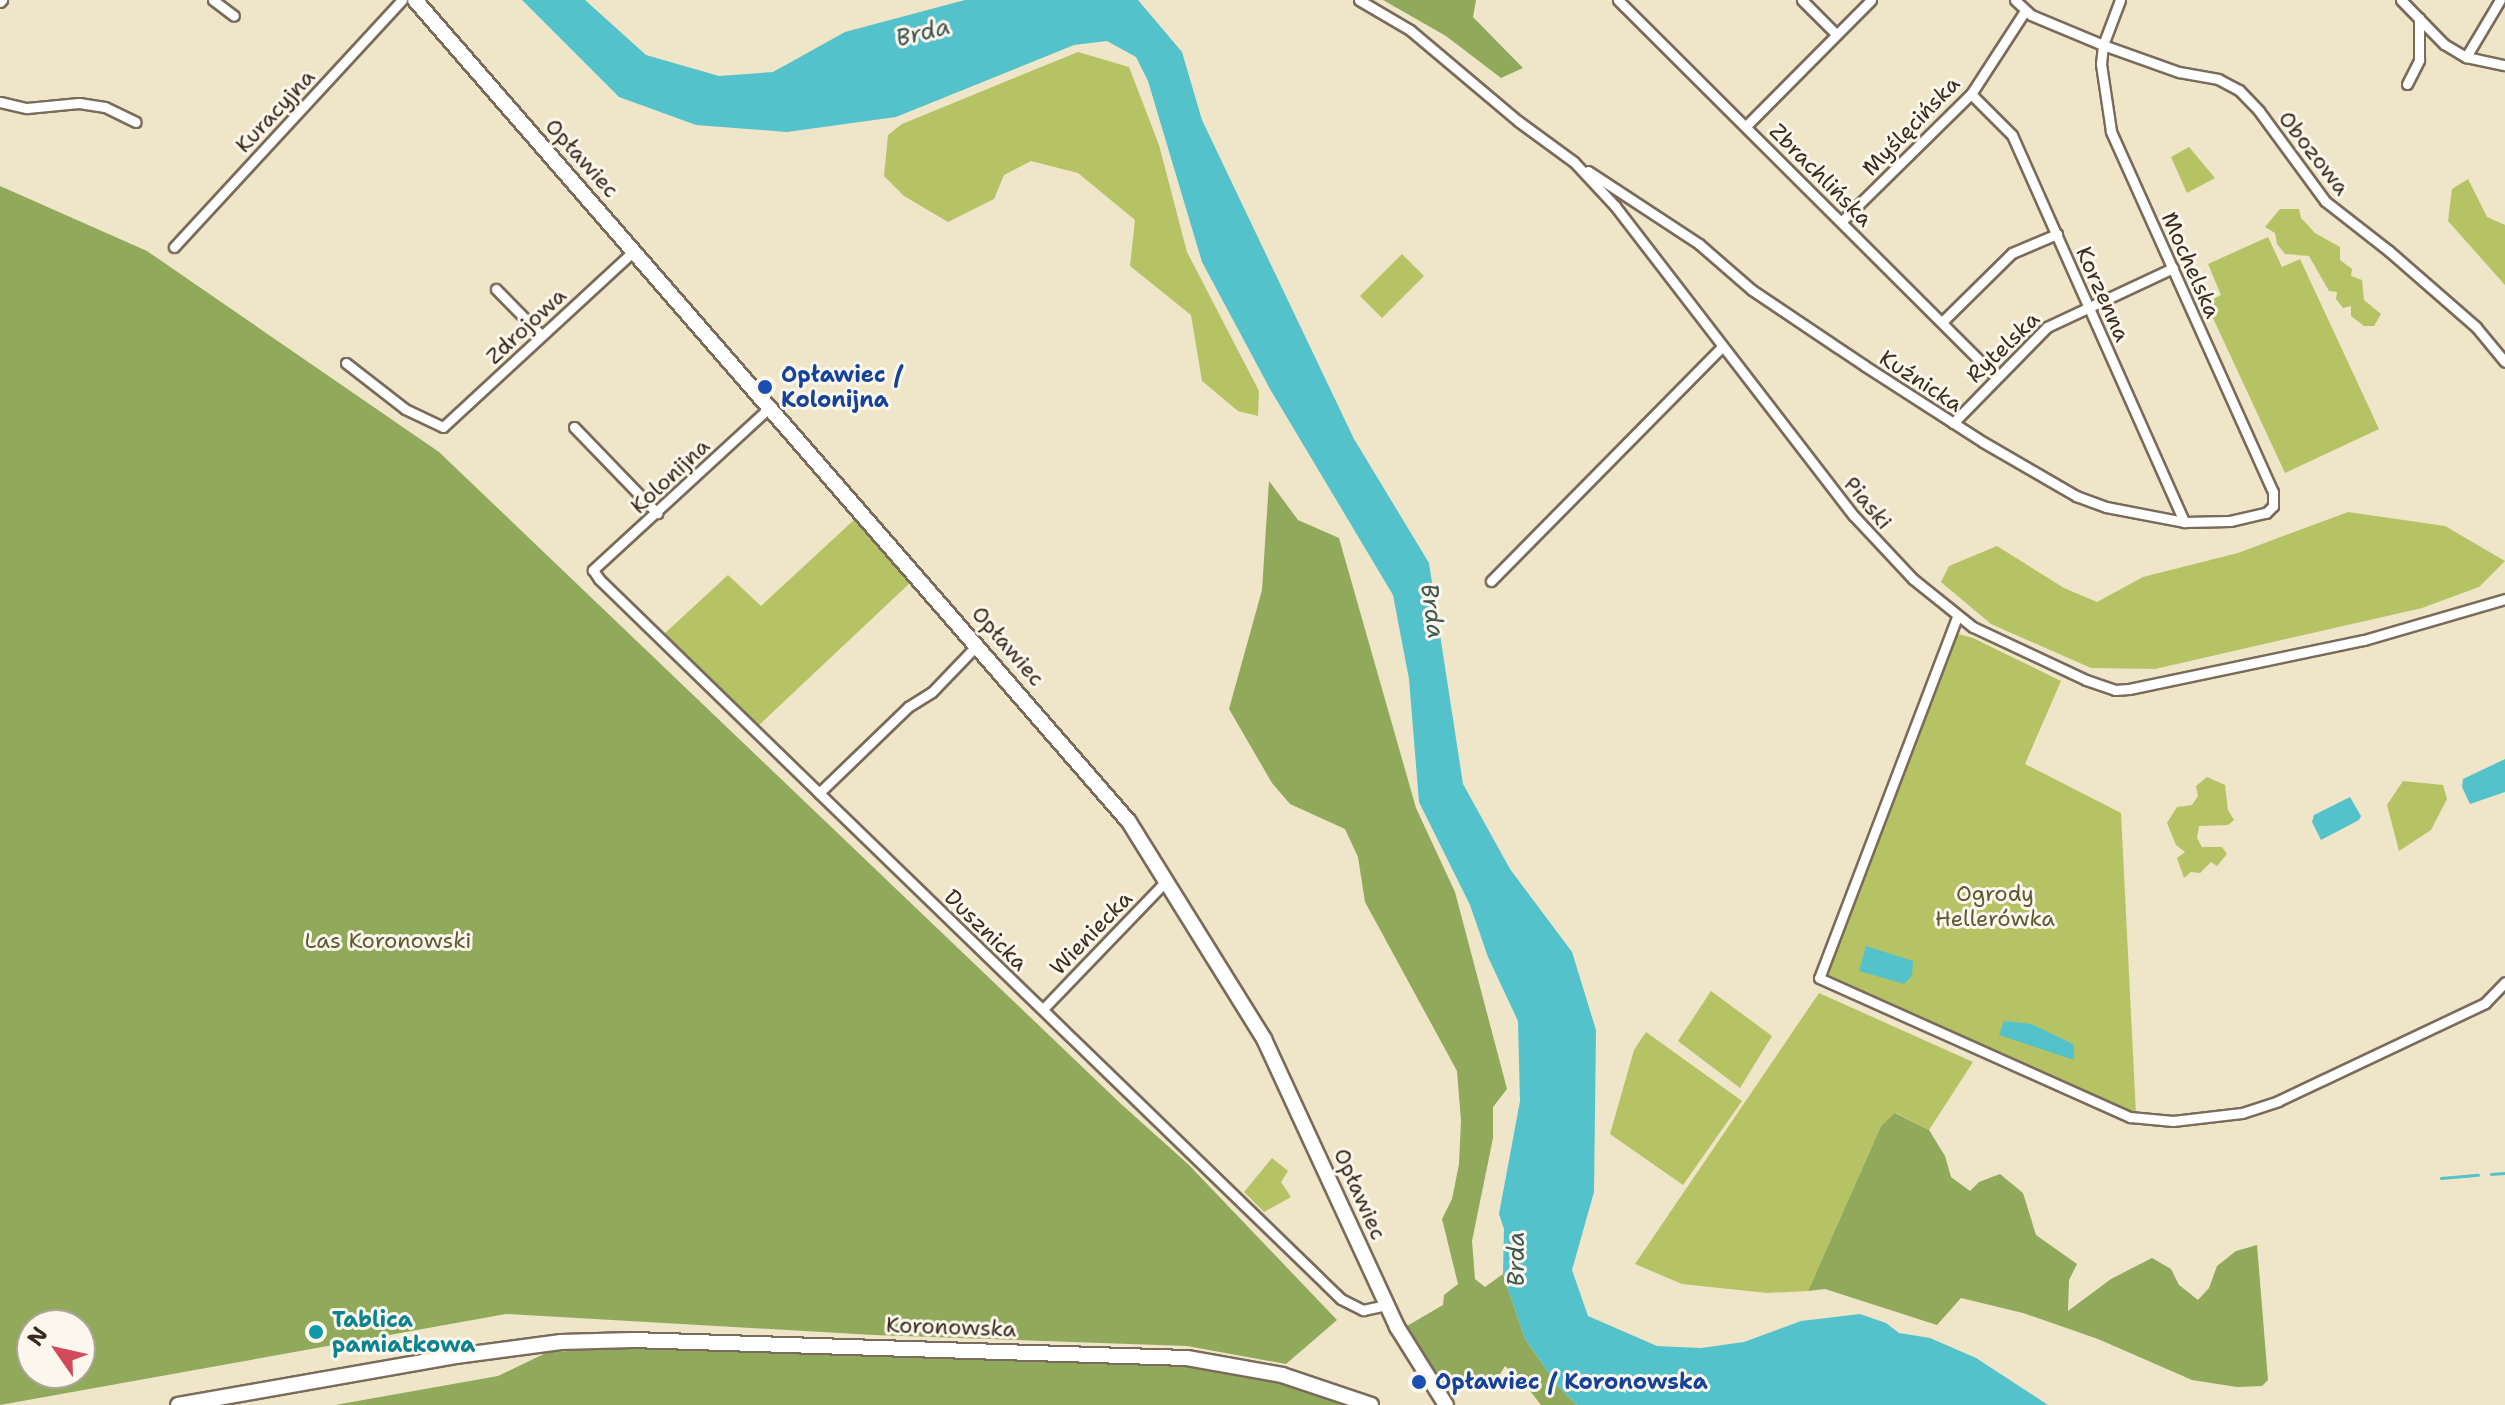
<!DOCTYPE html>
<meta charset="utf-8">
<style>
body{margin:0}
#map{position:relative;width:2505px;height:1405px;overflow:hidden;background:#efe5c8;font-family:"Shantell Sans",sans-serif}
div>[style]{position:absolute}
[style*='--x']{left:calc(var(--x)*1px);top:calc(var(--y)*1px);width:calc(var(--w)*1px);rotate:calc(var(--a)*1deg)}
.green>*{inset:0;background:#b5c365}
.forest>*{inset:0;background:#90a95a}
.water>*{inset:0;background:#54c2ca}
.stream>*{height:3px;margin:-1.5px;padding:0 1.5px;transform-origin:1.5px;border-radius:1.5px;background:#54c2ca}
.roads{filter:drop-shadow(2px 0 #7a6b5a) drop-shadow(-2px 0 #7a6b5a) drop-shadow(0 2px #7a6b5a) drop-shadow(0 -2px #7a6b5a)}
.street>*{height:9px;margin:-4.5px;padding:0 4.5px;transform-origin:4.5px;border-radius:4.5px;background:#fff}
.secondary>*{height:14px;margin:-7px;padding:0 7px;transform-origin:7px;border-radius:7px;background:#fff}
.dots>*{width:22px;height:22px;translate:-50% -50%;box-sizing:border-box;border:4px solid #fbf7ec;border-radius:50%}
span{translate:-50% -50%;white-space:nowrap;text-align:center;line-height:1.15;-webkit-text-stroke:6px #fbf7ec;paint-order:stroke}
.street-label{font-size:22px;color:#3b2a1e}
.transit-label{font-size:22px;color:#164399;font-weight:700}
.left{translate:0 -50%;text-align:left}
.park-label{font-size:22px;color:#605833}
.culture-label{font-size:22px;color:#0d838f;font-weight:700}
.water-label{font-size:24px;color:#425852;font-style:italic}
.north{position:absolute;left:16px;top:1309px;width:80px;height:80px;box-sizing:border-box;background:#fbf7ec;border:2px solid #aea59a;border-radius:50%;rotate:304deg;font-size:22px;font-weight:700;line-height:32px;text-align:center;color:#3b2a1e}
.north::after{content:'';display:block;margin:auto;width:28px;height:36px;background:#d1495b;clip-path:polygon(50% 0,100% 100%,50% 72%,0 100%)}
</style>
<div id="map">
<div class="green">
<div style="clip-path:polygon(1078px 52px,1129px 67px,1159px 145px,1187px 252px,1259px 391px,1258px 416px,1238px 411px,1202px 381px,1191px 315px,1130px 266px,1135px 220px,1078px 173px,1031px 161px,1004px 175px,994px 199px,948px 222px,904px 196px,884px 176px,888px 135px,902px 124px)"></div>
<div style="clip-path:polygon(2189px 147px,2215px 178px,2187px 193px,2171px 157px)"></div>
<div style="clip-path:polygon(2468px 179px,2487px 217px,2505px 225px,2505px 285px,2448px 221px,2452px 189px)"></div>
<div style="clip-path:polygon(2280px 209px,2299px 209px,2301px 218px,2315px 233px,2340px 247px,2340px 260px,2352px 269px,2351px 276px,2362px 280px,2364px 300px,2381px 314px,2374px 326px,2364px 326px,2351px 316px,2351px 306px,2343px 308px,2336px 299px,2337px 292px,2329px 291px,2309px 256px,2285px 254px,2277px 244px,2275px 233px,2265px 227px)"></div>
<div style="clip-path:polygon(2268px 237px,2282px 267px,2300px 259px,2379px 429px,2285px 473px,2206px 303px,2221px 295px,2208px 264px)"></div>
<div style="clip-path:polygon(1402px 254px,1424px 276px,1382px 318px,1360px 296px)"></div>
<div style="clip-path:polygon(2348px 512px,2445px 526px,2505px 561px,2479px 587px,2422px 608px,2155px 669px,2091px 668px,1991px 624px,1941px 582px,1949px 566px,1997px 546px,2064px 588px,2097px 602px,2143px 577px,2238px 553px)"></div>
<div style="clip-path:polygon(855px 519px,911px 582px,756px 728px,664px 634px,728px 575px,761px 606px)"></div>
<div style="clip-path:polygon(1958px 634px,1973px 638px,2061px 681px,2025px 764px,2121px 813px,2136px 1114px,1828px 975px)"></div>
<div style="clip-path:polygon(2207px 777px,2225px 785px,2228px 810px,2234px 820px,2228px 825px,2199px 826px,2197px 838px,2202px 847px,2222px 847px,2227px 854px,2217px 866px,2211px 862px,2200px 873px,2191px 872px,2184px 878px,2177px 858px,2185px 852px,2176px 845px,2167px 823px,2177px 807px,2192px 805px,2198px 796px,2196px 786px)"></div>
<div style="clip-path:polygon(2403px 781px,2443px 785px,2447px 799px,2431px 830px,2399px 851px,2387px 805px)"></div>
<div style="clip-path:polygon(1711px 991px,1772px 1036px,1740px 1088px,1678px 1041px)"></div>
<div style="clip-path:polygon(1819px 993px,1973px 1062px,1929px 1130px,1896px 1113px,1881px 1126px,1808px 1291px,1767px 1293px,1682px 1284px,1635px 1264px)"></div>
<div style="clip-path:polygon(1646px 1032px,1742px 1101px,1683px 1185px,1610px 1134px,1634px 1050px)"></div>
<div style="clip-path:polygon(1272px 1158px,1288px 1171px,1281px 1182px,1291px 1197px,1264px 1212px,1244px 1192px)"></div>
</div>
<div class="forest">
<div style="clip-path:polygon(1383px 0,1476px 0,1473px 17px,1523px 68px,1501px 78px,1446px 36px)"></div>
<div style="clip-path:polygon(evenodd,0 186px,147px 251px,439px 452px,1120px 1103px,1189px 1165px,1337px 1320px,1286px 1364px,1187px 1346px,874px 1335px,506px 1314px,0 1405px,0 186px,32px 1325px,80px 1325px,80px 1373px,32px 1373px,32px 1325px)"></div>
<div style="clip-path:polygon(1269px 481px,1298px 520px,1339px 538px,1416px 808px,1455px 892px,1507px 1089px,1493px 1107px,1493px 1138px,1472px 1241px,1475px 1279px,1485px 1287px,1503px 1274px,1525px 1339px,1558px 1386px,1577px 1405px,1541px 1405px,1520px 1378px,1505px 1366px,1497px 1379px,1483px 1389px,1458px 1380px,1441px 1382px,1407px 1326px,1443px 1305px,1444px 1295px,1458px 1284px,1442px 1219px,1452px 1199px,1459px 1164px,1461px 1121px,1457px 1071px,1365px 902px,1358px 857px,1345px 829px,1290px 804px,1272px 783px,1229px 709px,1262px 590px)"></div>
<div style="clip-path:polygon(1895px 1113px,1929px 1130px,1945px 1156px,1951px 1177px,1970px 1191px,1979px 1182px,2000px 1174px,2023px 1193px,2036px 1235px,2077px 1264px,2069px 1280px,2068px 1311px,2111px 1279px,2152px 1258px,2171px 1269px,2179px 1285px,2198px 1300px,2209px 1288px,2217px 1266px,2236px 1251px,2257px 1245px,2268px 1380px,2262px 1386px,2237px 1387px,2192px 1380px,2098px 1339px,2023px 1313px,1961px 1298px,1937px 1325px,1825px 1289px,1808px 1291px,1881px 1126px)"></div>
<div style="clip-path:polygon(635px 1348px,1157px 1362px,1248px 1374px,1348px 1405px,335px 1405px,498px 1376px,548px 1352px)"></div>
</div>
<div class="water">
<div style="clip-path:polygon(522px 0,585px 0,646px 55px,719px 76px,773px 72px,845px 32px,965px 0,1138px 0,1182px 52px,1202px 120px,1354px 439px,1429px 563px,1463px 784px,1510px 869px,1572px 952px,1596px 1030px,1594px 1192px,1572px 1270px,1588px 1316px,1657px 1346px,1701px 1348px,1744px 1342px,1801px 1321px,1860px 1314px,1886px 1323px,1899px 1333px,1930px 1338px,1976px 1358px,2048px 1405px,1577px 1405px,1558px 1386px,1525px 1339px,1503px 1274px,1504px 1229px,1499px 1214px,1520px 1101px,1518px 1021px,1488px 957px,1470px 905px,1419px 802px,1409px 679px,1393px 595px,1270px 389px,1202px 262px,1148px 81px,1136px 57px,1107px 41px,1074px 45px,896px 117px,787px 132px,696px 125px,619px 97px)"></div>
<div style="clip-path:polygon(2505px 759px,2505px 792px,2470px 804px,2462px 787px,2463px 779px)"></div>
<div style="clip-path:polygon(2350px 797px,2361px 816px,2359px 820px,2321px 840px,2312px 822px,2314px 815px)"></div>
<div style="clip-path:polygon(1866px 946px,1913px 961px,1912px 976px,1904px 984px,1859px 971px)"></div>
<div style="clip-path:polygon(2004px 1021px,2031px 1024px,2067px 1041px,2074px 1045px,2074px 1060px,1999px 1035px)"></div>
</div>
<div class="stream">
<div style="--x:2491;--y:1174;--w:14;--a:-4"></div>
<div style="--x:2441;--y:1178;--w:37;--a:-5"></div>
</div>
<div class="roads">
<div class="street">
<div style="--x:213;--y:0;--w:26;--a:37"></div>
<div style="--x:1359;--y:0;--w:59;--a:30.5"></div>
<div style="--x:1410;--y:30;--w:141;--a:40.1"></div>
<div style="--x:1518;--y:121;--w:69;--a:36.2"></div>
<div style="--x:1574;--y:162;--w:60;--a:47"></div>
<div style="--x:1615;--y:206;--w:391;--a:52.4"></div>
<div style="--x:1854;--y:516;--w:86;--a:46.9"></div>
<div style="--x:1913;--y:579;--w:77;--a:38.7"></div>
<div style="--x:1973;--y:627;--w:125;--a:25.1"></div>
<div style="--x:2086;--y:680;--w:31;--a:19"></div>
<div style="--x:2115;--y:690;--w:14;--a:-4"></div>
<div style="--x:2129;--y:689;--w:240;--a:-11.8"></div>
<div style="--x:2364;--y:640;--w:147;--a:-16.2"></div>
<div style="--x:1618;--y:0;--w:534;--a:44.92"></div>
<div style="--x:1802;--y:0;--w:48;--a:45"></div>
<div style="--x:2015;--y:0;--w:22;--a:43"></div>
<div style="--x:2031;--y:15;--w:78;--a:22.6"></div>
<div style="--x:2103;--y:45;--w:81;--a:19.6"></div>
<div style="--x:2179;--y:72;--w:40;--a:10"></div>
<div style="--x:2218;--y:79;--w:24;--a:28"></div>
<div style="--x:2239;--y:90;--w:29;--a:46"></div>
<div style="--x:2259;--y:111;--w:112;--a:53.7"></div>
<div style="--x:2325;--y:201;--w:81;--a:38"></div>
<div style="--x:2389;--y:251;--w:116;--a:41.1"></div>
<div style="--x:2476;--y:327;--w:45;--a:50.4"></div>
<div style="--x:2401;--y:0;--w:62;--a:45.7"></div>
<div style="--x:2444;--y:44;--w:26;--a:31"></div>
<div style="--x:2466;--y:57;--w:66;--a:-59.2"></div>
<div style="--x:0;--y:2;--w:3;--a:-45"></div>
<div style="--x:2466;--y:57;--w:40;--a:12"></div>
<div style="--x:2407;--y:84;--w:27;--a:-63"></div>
<div style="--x:2419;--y:60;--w:42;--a:-90"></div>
<div style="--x:1971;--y:94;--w:58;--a:45"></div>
<div style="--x:2012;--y:135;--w:424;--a:66"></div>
<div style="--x:0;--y:102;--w:28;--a:13"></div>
<div style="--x:27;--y:108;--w:52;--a:-5.5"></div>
<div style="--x:79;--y:103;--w:26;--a:9"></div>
<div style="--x:105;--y:107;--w:34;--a:26"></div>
<div style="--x:1747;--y:125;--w:176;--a:-45.2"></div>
<div style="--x:1588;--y:171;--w:133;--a:33.3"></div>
<div style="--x:1699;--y:244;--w:70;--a:41"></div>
<div style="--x:1752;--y:290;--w:136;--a:33.9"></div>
<div style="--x:1865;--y:366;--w:140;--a:32.8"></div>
<div style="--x:1983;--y:442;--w:108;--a:30.1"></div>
<div style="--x:2076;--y:496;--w:32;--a:20"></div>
<div style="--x:2106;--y:507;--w:79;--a:10.9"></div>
<div style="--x:2184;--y:522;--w:46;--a:-1.2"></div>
<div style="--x:2230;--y:521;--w:37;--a:-13"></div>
<div style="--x:2266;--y:513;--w:10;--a:-45"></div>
<div style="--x:2273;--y:506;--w:14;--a:-90"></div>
<div style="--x:2273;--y:492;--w:396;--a:-114.2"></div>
<div style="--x:2111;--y:131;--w:68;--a:-98.5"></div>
<div style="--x:2101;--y:64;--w:19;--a:-84"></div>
<div style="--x:2103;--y:45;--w:48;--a:-69.3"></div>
<div style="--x:1842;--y:221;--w:181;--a:-44.6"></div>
<div style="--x:1971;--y:94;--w:99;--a:-57"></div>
<div style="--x:174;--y:247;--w:336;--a:-47.3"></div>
<div style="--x:496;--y:289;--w:64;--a:45.6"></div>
<div style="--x:1943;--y:321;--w:97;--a:-44.6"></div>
<div style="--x:2012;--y:253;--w:49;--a:-22.9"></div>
<div style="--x:346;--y:363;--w:75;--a:37.9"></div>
<div style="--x:405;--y:409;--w:42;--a:25.3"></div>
<div style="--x:443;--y:427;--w:260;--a:-42.7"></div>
<div style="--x:770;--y:407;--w:241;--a:137.4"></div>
<div style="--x:593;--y:570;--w:11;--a:56"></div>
<div style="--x:599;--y:579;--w:307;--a:44.2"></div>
<div style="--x:819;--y:793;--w:124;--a:-44"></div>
<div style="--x:908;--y:707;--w:28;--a:-32"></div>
<div style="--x:932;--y:692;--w:65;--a:-46.2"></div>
<div style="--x:1953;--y:423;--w:134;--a:-45.6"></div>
<div style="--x:2047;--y:327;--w:139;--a:-25.1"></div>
<div style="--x:574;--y:427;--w:120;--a:46"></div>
<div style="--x:1491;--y:581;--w:329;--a:-45.4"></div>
<div style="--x:1957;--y:617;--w:386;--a:110.9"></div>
<div style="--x:1819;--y:978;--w:341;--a:24.1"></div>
<div style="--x:2130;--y:1117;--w:43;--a:5.3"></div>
<div style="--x:2173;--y:1121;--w:69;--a:-6.6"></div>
<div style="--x:2242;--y:1113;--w:38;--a:-18"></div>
<div style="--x:2278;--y:1101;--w:229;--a:-25.3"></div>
<div style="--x:2485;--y:1003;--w:29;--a:-46"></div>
<div style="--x:819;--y:793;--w:727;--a:44.11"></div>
<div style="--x:1341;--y:1299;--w:25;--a:27"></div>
<div style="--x:1363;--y:1310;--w:24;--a:-12"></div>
<div style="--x:1043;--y:1009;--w:178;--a:-46.1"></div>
</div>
<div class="secondary">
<div style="--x:415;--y:0;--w:1089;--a:49.02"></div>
<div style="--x:1129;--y:822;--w:256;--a:58.1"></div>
<div style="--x:1264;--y:1039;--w:317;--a:65.2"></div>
<div style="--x:1397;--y:1327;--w:92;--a:57.9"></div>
<div style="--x:178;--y:1405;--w:282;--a:-10"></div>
<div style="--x:456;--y:1356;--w:106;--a:-7.6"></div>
<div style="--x:561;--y:1342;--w:71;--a:-1.6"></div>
<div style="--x:632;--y:1340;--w:555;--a:1.86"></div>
<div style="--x:1187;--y:1358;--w:97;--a:10.1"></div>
<div style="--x:1282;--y:1375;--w:94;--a:18.6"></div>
</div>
</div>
<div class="dots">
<div style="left:765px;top:387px;background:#1a4fb4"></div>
<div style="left:316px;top:1332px;background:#0f9aa8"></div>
<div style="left:1419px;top:1382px;background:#1a4fb4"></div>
</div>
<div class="street-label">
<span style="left:275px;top:111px;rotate:-47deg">Kuracyjna</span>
<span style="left:1911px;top:126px;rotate:-46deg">Myślęcińska</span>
<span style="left:2314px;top:153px;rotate:52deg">Obozowa</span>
<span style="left:582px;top:158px;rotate:48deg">Opławiec</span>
<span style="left:1821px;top:175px;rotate:45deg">Zbrachlińska</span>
<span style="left:2191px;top:265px;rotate:66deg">Mochelska</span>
<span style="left:2103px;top:294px;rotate:66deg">Korzenna</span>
<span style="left:526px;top:326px;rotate:-43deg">Zdrojowa</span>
<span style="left:2003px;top:347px;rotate:-44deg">Rytelska</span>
<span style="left:1921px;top:381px;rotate:33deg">Kuźnicka</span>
<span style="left:670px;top:476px;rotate:-43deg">Kolonijna</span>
<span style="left:1868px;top:503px;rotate:50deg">Piaski</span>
<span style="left:1008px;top:646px;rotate:49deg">Opławiec</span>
<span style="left:986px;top:930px;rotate:44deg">Dusznicka</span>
<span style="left:1091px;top:933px;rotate:-46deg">Wieniecka</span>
<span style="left:1360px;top:1194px;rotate:66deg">Opławiec</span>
<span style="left:951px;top:1327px;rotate:2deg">Koronowska</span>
</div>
<div class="transit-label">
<span class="left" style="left:781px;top:387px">Opławiec /<br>Kolonijna</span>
<span class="left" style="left:1435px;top:1382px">Opławiec / Koronowska</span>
</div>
<div class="park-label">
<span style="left:1995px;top:906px">Ogrody<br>Hellerówka</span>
<span style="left:388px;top:941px">Las Koronowski</span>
</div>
<div class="culture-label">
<span class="left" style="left:332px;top:1332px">Tablica<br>pamiatkowa</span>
</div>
<div class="water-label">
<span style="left:923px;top:33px;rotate:-14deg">Brda</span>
<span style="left:1432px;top:611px;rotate:82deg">Brda</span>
<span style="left:1517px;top:1259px;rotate:-90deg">Brda</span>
</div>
<div class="north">N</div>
</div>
